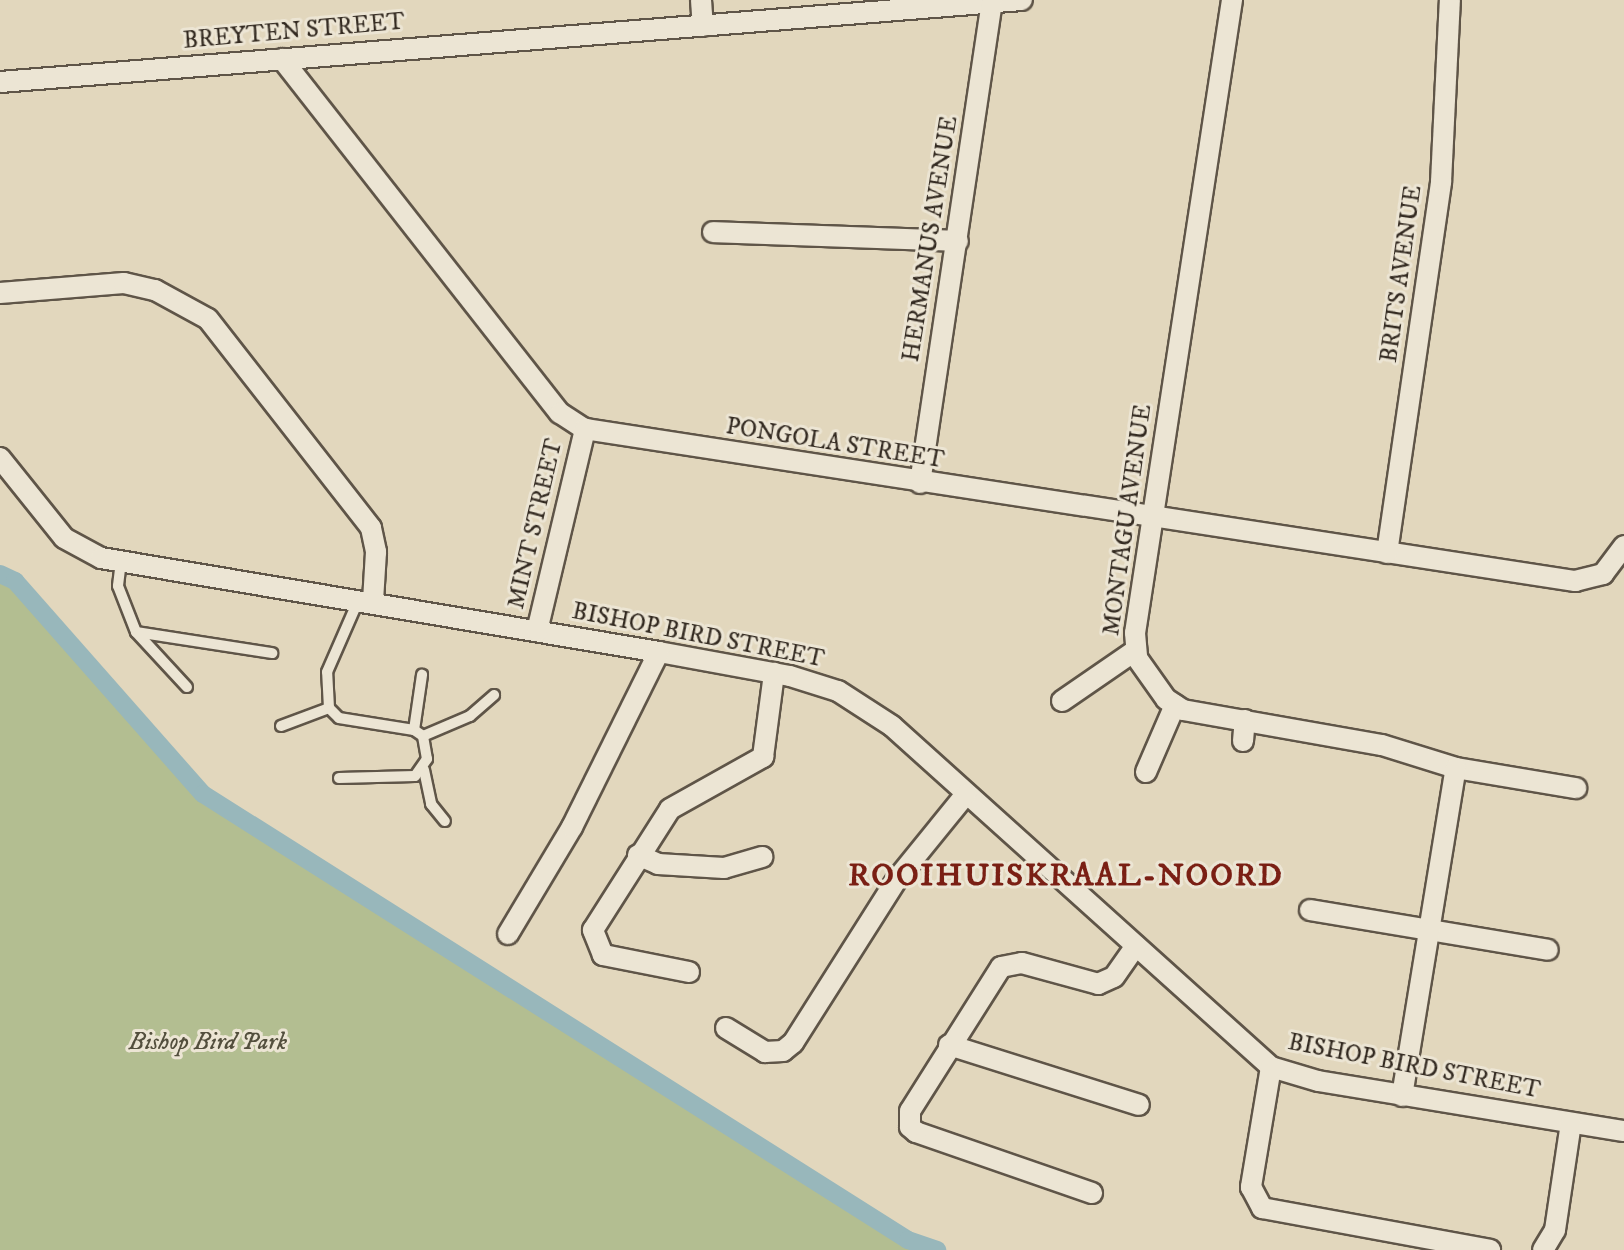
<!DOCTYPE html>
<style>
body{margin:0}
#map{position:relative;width:1624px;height:1250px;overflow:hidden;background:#e2d7bd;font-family:"IM FELL DW Pica",serif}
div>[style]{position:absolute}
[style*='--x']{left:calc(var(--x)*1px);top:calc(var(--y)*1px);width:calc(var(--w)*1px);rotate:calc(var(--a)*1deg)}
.green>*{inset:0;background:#b3be91}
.canal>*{height:18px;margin:-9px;padding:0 9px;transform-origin:9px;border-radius:9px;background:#98b7bb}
.roads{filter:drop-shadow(2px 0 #5f5548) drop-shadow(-2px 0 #5f5548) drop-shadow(0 2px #5f5548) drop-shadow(0 -2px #5f5548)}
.service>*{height:10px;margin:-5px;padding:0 5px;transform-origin:5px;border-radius:5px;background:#ece5d4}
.minor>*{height:20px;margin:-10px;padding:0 10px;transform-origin:10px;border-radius:10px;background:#ece5d4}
span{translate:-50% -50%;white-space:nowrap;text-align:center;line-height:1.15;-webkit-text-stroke:6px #ece5d4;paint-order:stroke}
.street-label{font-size:24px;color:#332a21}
.park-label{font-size:24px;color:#534f3d;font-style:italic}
.district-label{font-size:32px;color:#7a1f14;font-weight:700;letter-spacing:2px}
</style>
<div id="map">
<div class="green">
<div style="clip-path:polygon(0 574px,15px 581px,203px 794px,908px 1240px,937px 1250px,0 1250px)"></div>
</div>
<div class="canal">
<div style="--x:0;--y:574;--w:17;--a:25"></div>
<div style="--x:15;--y:581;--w:284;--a:48.6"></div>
<div style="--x:203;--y:794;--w:834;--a:32.32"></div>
<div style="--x:908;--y:1240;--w:31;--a:19"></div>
</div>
<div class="roads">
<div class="service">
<div style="--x:121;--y:561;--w:25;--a:97"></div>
<div style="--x:118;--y:586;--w:49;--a:68.6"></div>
<div style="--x:136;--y:632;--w:75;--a:47.2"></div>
<div style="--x:136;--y:632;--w:138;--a:8.8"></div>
<div style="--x:281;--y:726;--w:51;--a:-20.6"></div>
<div style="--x:414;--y:730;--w:56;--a:-81.7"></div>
<div style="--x:423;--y:736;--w:51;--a:-23.1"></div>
<div style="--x:470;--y:716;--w:32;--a:-41"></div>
<div style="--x:424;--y:770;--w:35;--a:78"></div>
<div style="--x:431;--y:804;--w:22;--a:51"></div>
<div style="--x:339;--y:778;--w:76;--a:-1.5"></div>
<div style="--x:415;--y:776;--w:21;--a:-55"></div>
<div style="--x:427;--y:759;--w:23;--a:-100"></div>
<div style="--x:423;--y:736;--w:11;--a:-146"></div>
<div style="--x:414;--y:730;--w:76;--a:-170.9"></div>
<div style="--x:339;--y:718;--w:14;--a:-135"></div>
<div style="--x:329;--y:708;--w:36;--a:-93"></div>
<div style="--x:327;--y:672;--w:77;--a:-66.4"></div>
</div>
<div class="minor">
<div style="--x:701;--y:0;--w:26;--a:86"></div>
<div style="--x:1232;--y:0;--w:640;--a:98.71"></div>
<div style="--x:1135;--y:633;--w:25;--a:85"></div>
<div style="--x:1137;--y:658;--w:50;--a:54.7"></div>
<div style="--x:1166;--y:699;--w:20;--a:33"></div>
<div style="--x:1183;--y:710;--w:202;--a:10"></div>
<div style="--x:1382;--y:745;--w:77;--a:17.3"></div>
<div style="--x:1456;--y:768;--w:122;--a:9.5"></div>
<div style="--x:282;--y:59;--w:450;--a:51.9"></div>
<div style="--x:560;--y:413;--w:30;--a:33"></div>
<div style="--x:585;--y:429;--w:1002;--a:8.73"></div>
<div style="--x:1575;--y:581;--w:29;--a:-14"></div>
<div style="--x:1603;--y:574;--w:35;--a:-53"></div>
<div style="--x:0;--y:82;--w:1025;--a:-4.59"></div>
<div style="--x:713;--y:232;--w:245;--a:2.1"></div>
<div style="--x:0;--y:293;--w:124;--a:-4.6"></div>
<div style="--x:124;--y:283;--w:32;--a:13"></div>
<div style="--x:155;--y:290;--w:60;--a:28.7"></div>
<div style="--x:208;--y:319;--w:265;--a:52"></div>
<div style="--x:371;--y:528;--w:25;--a:78"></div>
<div style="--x:376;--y:552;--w:49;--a:93.5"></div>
<div style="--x:0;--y:458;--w:102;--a:51.3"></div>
<div style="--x:64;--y:538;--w:42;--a:28.4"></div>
<div style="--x:101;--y:558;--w:566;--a:9.56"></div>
<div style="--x:659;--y:652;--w:133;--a:10.4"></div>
<div style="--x:790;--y:676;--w:50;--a:17.4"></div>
<div style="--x:838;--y:691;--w:64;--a:32.9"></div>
<div style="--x:892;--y:726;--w:510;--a:41.98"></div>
<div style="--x:1271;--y:1067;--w:49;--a:16.6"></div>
<div style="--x:1318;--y:1081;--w:310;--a:9.3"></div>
<div style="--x:920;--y:483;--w:486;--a:-81.5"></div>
<div style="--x:1387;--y:553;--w:375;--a:-81.7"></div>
<div style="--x:1441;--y:182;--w:182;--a:-87.2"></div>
<div style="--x:537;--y:631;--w:208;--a:-76.6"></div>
<div style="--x:1062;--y:701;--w:90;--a:-34.6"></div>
<div style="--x:1243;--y:741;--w:21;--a:-85"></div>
<div style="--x:1146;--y:772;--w:73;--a:-66.6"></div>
<div style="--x:638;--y:855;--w:22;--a:24"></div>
<div style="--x:658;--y:864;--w:66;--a:3.5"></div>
<div style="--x:724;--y:868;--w:40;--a:-16"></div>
<div style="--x:1310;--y:910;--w:241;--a:9.5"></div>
<div style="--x:508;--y:934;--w:125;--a:-59.1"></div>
<div style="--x:572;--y:827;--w:195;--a:-63.6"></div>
<div style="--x:689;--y:972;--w:88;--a:-168.8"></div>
<div style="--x:603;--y:955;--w:27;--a:-112"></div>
<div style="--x:593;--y:930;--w:143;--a:-57.5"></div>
<div style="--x:670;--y:809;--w:107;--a:-29.2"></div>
<div style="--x:763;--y:757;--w:85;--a:-82.5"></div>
<div style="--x:726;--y:1028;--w:46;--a:31.6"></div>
<div style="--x:765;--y:1052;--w:18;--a:-3"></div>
<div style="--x:783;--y:1051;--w:13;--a:-39"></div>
<div style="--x:793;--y:1043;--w:194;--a:-57.6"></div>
<div style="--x:897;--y:879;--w:109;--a:-50.9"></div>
<div style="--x:949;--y:1045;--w:199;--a:17.5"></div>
<div style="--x:1271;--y:1067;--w:122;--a:99.5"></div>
<div style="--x:1251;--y:1187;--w:24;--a:62"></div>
<div style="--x:1262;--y:1208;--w:232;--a:10.4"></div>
<div style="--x:1402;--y:1096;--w:332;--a:-80.7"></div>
<div style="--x:1092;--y:1193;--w:186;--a:-160.9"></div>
<div style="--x:916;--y:1132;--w:8;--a:-140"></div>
<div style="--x:910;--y:1127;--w:16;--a:-90"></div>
<div style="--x:910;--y:1111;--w:170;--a:-57.7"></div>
<div style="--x:1001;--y:967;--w:21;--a:-11"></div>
<div style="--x:1022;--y:963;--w:79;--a:15.4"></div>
<div style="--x:1098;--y:984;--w:17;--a:-24"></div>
<div style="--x:1114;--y:977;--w:38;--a:-55"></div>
<div style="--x:1543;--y:1250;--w:23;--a:-59"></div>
<div style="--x:1555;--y:1230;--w:108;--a:-81.5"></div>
</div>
</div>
<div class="street-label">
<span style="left:294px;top:32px;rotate:-5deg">BREYTEN STREET</span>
<span style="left:931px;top:239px;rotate:-81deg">HERMANUS AVENUE</span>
<span style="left:1402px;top:274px;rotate:-82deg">BRITS AVENUE</span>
<span style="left:835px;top:444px;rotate:9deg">PONGOLA STREET</span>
<span style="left:1128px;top:520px;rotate:-82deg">MONTAGU AVENUE</span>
<span style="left:536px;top:524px;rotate:-77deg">MINT STREET</span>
<span style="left:698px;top:636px;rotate:11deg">BISHOP BIRD STREET</span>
<span style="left:1414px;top:1067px;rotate:11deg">BISHOP BIRD STREET</span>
</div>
<div class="park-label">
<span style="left:208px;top:1043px">Bishop Bird Park</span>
</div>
<div class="district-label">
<span style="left:1066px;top:876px">ROOIHUISKRAAL-NOORD</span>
</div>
</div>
